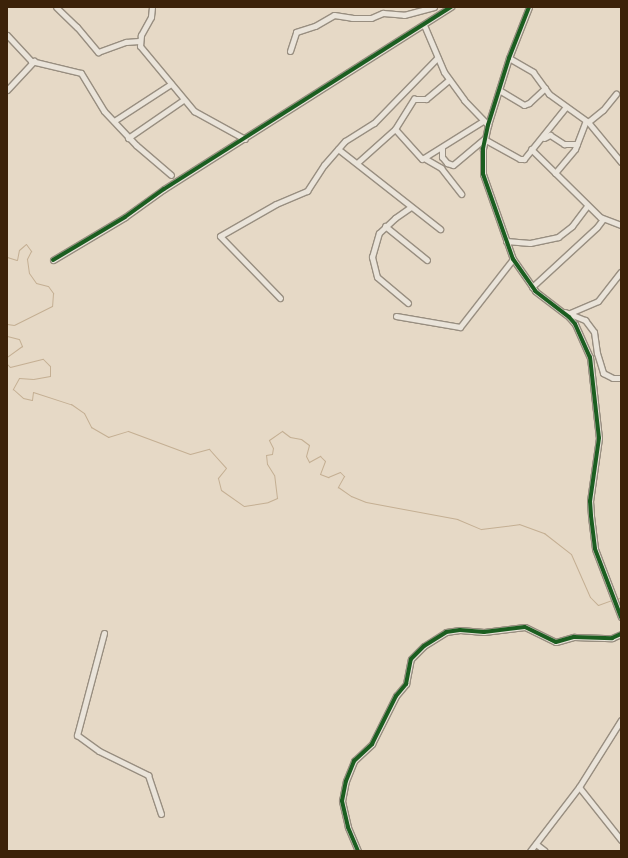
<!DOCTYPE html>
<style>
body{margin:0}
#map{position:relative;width:628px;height:858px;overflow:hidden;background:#e6d9c6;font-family:"EB Garamond",serif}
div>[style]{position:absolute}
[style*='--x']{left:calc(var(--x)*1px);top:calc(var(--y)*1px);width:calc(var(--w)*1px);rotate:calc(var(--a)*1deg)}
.stream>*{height:1px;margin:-0.5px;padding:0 0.5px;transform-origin:0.5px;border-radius:0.5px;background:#c4af93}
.roads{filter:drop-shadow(1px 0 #988e80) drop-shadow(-1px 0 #988e80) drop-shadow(0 1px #988e80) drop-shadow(0 -1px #988e80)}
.minor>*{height:5px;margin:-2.5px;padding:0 2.5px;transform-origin:2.5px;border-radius:2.5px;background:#eae4da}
.cycleway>*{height:4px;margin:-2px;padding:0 2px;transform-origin:2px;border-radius:2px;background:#1b5e20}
span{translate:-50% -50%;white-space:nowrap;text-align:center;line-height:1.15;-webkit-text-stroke:3px #f7e8d2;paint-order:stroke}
.frame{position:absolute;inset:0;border:8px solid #3c2209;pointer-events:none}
</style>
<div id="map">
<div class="stream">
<div style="--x:7;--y:257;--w:10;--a:17"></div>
<div style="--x:17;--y:260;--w:10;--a:-79"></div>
<div style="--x:19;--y:250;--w:9;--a:-41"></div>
<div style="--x:26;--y:244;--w:9;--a:54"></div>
<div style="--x:31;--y:251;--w:9;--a:117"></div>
<div style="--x:27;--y:259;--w:14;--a:82"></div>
<div style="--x:29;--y:273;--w:12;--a:55"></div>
<div style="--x:36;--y:283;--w:12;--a:14"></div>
<div style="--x:48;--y:286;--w:9;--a:54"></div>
<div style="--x:53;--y:293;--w:13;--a:94"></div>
<div style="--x:52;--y:306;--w:42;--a:153.4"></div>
<div style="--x:14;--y:325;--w:7;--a:-172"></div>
<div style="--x:7;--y:336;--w:12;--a:14"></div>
<div style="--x:19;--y:339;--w:8;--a:67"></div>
<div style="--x:22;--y:346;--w:19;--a:144"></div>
<div style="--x:7;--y:364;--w:4;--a:45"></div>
<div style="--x:10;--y:367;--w:34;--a:-14"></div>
<div style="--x:43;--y:359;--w:10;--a:45"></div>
<div style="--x:50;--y:366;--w:10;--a:90"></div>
<div style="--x:50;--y:376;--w:17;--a:170"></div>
<div style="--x:33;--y:379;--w:14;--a:-176"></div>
<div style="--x:19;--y:378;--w:13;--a:119"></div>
<div style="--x:13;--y:389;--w:13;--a:42"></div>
<div style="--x:23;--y:398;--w:9;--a:13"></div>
<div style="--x:32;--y:400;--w:8;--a:-83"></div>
<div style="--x:33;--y:392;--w:40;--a:18"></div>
<div style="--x:71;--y:404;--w:16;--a:35"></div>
<div style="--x:84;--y:413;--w:16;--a:63"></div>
<div style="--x:91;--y:427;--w:20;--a:30"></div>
<div style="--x:108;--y:437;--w:21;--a:-17"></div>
<div style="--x:128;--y:431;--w:66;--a:20.4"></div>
<div style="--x:190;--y:454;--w:20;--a:-15"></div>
<div style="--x:209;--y:449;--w:25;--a:48"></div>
<div style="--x:226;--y:468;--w:13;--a:129"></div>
<div style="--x:218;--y:478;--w:12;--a:76"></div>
<div style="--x:221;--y:490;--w:28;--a:35"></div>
<div style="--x:244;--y:506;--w:24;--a:-9"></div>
<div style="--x:268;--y:502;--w:10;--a:-24"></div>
<div style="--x:277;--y:498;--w:23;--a:-97"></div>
<div style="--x:274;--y:475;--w:13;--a:-122"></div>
<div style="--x:267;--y:464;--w:9;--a:-96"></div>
<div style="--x:266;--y:455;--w:6;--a:-9"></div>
<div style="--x:272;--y:454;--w:6;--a:-81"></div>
<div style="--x:273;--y:448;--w:9;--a:-117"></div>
<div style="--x:269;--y:440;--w:16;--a:-35"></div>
<div style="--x:282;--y:431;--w:10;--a:37"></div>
<div style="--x:290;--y:437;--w:11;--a:10"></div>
<div style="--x:301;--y:439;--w:10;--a:37"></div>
<div style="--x:309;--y:445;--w:11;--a:105"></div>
<div style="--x:306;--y:456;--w:7;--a:63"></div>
<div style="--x:309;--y:462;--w:13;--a:-29"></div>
<div style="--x:320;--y:456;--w:7;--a:45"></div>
<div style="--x:325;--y:461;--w:14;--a:111"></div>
<div style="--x:320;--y:474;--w:9;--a:21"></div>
<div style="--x:328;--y:477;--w:13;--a:-23"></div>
<div style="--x:340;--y:472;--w:6;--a:45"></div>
<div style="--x:344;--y:476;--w:13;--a:119"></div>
<div style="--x:338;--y:487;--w:16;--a:35"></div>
<div style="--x:351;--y:496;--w:16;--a:22"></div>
<div style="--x:366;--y:502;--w:93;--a:10.6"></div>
<div style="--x:457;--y:519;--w:26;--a:23"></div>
<div style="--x:481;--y:529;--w:38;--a:-7"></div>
<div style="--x:519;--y:524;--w:27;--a:20"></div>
<div style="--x:544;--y:533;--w:34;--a:38"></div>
<div style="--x:571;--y:554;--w:47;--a:66.2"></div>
<div style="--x:590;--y:597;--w:11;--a:45"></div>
<div style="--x:598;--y:605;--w:15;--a:-20"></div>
<div style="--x:617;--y:599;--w:4;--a:-27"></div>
</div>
<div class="roads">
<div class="minor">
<div style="--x:56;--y:7;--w:29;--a:44"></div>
<div style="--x:77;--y:27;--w:33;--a:50"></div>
<div style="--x:98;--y:52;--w:30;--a:-20"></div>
<div style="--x:126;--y:42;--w:13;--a:-4"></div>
<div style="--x:152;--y:7;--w:10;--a:96"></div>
<div style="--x:151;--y:17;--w:21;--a:119"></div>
<div style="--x:141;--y:35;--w:11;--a:95"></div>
<div style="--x:140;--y:46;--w:85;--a:50.3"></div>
<div style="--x:194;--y:111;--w:58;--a:28.8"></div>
<div style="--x:529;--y:7;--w:55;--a:111.4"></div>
<div style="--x:509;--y:58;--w:70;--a:107.4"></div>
<div style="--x:488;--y:125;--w:25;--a:102"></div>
<div style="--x:483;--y:149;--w:25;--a:90"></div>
<div style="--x:483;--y:174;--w:90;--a:70.6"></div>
<div style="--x:513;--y:259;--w:39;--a:55"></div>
<div style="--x:535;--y:291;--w:43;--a:37.4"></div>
<div style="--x:569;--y:317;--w:9;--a:49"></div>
<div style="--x:575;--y:324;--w:36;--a:66"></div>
<div style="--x:590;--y:357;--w:81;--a:83.7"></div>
<div style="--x:599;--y:438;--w:64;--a:98.1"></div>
<div style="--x:590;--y:501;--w:15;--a:86"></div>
<div style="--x:591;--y:516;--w:33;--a:83"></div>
<div style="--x:595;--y:549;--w:73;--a:69.1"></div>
<div style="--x:424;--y:25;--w:51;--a:66.9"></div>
<div style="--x:444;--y:72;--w:34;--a:54"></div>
<div style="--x:464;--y:100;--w:35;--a:46"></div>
<div style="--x:7;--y:35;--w:35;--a:47"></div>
<div style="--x:31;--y:61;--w:51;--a:13.5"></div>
<div style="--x:81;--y:73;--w:44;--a:58.8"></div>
<div style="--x:104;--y:111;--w:47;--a:46.7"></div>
<div style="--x:136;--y:145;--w:46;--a:40.6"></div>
<div style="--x:290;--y:51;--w:20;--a:-72"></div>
<div style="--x:296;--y:32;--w:20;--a:-18"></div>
<div style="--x:315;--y:26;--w:22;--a:-30"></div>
<div style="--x:334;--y:15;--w:18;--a:9"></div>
<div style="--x:352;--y:18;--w:19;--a:0"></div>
<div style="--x:371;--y:18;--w:13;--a:-23"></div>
<div style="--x:383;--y:13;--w:21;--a:5"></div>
<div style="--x:404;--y:15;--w:31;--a:-15"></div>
<div style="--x:509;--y:58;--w:28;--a:30"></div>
<div style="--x:533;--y:72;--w:27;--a:54"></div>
<div style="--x:549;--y:94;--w:48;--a:35.7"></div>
<div style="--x:588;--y:122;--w:19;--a:-39"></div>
<div style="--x:603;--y:110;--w:21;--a:-51"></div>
<div style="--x:7;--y:90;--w:40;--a:-47"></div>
<div style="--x:499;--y:90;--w:29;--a:31"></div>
<div style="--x:524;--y:105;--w:5;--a:-22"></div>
<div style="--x:529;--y:103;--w:22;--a:-43"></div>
<div style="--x:114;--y:121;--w:68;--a:-33"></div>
<div style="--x:588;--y:122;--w:52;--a:50.5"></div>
<div style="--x:395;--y:129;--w:40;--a:48"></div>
<div style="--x:422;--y:159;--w:72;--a:-31.9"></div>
<div style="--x:128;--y:138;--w:67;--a:-34.6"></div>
<div style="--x:544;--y:138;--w:7;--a:-27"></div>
<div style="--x:550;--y:135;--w:17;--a:33"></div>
<div style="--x:564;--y:144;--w:13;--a:0"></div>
<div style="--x:442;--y:148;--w:9;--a:90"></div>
<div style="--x:442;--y:157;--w:8;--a:50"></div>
<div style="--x:447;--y:163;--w:6;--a:18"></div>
<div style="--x:453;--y:165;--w:40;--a:-40"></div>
<div style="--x:484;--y:139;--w:41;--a:29.1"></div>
<div style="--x:520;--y:159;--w:4;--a:0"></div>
<div style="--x:524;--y:159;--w:65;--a:-51.2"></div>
<div style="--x:338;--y:149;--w:130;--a:38.1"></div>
<div style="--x:531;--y:149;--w:97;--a:44.6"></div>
<div style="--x:600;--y:217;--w:22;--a:21"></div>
<div style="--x:424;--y:158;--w:20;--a:30"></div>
<div style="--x:441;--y:168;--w:33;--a:52"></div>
<div style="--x:357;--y:163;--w:51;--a:-41.8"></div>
<div style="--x:395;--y:129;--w:36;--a:-58"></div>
<div style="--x:414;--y:99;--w:12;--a:0"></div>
<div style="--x:426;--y:99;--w:30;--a:-40"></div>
<div style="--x:555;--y:173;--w:31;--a:-50"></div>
<div style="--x:575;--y:149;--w:30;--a:-69"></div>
<div style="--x:385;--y:226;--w:54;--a:39"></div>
<div style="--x:506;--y:241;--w:24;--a:5"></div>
<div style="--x:530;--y:243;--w:29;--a:-12"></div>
<div style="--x:558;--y:237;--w:18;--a:-38"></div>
<div style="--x:572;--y:226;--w:25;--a:-53"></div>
<div style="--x:53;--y:260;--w:84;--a:-30.8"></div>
<div style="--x:125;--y:217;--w:48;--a:-35.7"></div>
<div style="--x:164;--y:189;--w:340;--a:-32.4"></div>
<div style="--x:532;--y:287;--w:88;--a:-42.7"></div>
<div style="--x:597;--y:227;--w:10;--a:-53"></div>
<div style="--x:280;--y:298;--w:86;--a:-134.1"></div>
<div style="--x:220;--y:236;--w:64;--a:-29.7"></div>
<div style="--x:276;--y:204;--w:34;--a:-23"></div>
<div style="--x:307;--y:191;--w:31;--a:-57"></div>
<div style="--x:324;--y:165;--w:32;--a:-49"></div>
<div style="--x:345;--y:141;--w:34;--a:-32"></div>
<div style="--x:374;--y:123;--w:91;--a:-45.9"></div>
<div style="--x:408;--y:303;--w:40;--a:-140"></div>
<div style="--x:377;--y:277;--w:21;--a:-104"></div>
<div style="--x:372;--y:257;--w:25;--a:-74"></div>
<div style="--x:379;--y:233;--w:22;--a:-43"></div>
<div style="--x:395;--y:218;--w:19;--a:-35"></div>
<div style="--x:565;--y:312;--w:22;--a:22"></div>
<div style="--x:585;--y:320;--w:15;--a:53"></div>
<div style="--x:594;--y:332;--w:21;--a:82"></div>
<div style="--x:597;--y:353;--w:21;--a:73"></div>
<div style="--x:603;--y:373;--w:11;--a:27"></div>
<div style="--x:613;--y:378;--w:8;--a:0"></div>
<div style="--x:570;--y:313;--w:30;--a:-23"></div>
<div style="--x:598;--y:301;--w:37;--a:-52"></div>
<div style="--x:396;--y:316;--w:65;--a:9.8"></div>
<div style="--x:460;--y:327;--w:86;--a:-52.1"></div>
<div style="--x:104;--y:633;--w:106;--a:104.8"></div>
<div style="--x:77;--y:735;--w:27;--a:36"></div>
<div style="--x:99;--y:751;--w:55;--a:26.1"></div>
<div style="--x:148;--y:775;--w:41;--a:71.6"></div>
<div style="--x:579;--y:787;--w:68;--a:51.6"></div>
<div style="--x:536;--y:844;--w:11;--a:38"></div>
<div style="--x:358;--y:851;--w:26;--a:-113"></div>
<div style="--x:348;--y:827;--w:27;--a:-103"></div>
<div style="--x:342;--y:801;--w:20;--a:-79"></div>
<div style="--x:346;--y:781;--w:22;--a:-68"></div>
<div style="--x:354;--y:761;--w:25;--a:-43"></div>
<div style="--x:372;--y:744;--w:54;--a:-63.4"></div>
<div style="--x:396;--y:696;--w:16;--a:-50"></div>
<div style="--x:406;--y:684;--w:25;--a:-79"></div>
<div style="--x:411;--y:659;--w:18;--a:-45"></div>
<div style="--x:424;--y:646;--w:26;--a:-32"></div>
<div style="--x:446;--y:632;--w:14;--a:-8"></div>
<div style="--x:460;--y:630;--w:24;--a:5"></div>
<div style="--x:484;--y:632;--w:41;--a:-7"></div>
<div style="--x:525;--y:627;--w:34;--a:26"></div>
<div style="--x:556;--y:642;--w:19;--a:-16"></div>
<div style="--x:574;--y:637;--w:38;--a:2"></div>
<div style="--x:612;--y:638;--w:10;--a:-24"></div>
<div style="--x:530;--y:851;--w:81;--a:-52.6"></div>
<div style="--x:579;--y:787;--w:79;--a:-57.9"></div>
</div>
</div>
<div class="cycleway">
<div style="--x:529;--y:7;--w:55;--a:111.4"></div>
<div style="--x:509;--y:58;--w:70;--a:107.4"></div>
<div style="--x:488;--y:125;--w:25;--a:102"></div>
<div style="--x:483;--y:149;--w:25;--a:90"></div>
<div style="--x:483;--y:174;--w:90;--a:70.6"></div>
<div style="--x:513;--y:259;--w:39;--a:55"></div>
<div style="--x:535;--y:291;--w:43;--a:37.4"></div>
<div style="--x:569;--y:317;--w:9;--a:49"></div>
<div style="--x:575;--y:324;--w:36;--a:66"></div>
<div style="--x:590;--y:357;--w:81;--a:83.7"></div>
<div style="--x:599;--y:438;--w:64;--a:98.1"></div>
<div style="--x:590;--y:501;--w:15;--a:86"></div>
<div style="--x:591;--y:516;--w:33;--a:83"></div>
<div style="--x:595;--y:549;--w:73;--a:69.1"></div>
<div style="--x:53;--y:260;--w:84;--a:-30.8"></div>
<div style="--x:125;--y:217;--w:48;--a:-35.7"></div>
<div style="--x:164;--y:189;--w:340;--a:-32.4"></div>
<div style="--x:358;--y:851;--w:26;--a:-113"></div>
<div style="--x:348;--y:827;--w:27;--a:-103"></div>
<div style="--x:342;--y:801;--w:20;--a:-79"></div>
<div style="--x:346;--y:781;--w:22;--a:-68"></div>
<div style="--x:354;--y:761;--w:25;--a:-43"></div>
<div style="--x:372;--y:744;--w:54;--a:-63.4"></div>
<div style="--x:396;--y:696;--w:16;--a:-50"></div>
<div style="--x:406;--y:684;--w:25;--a:-79"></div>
<div style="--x:411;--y:659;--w:18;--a:-45"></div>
<div style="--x:424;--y:646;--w:26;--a:-32"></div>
<div style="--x:446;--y:632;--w:14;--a:-8"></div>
<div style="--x:460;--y:630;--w:24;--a:5"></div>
<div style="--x:484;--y:632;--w:41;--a:-7"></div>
<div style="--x:525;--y:627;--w:34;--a:26"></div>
<div style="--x:556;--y:642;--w:19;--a:-16"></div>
<div style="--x:574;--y:637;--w:38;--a:2"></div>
<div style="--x:612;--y:638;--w:10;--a:-24"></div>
</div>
<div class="frame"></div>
</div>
